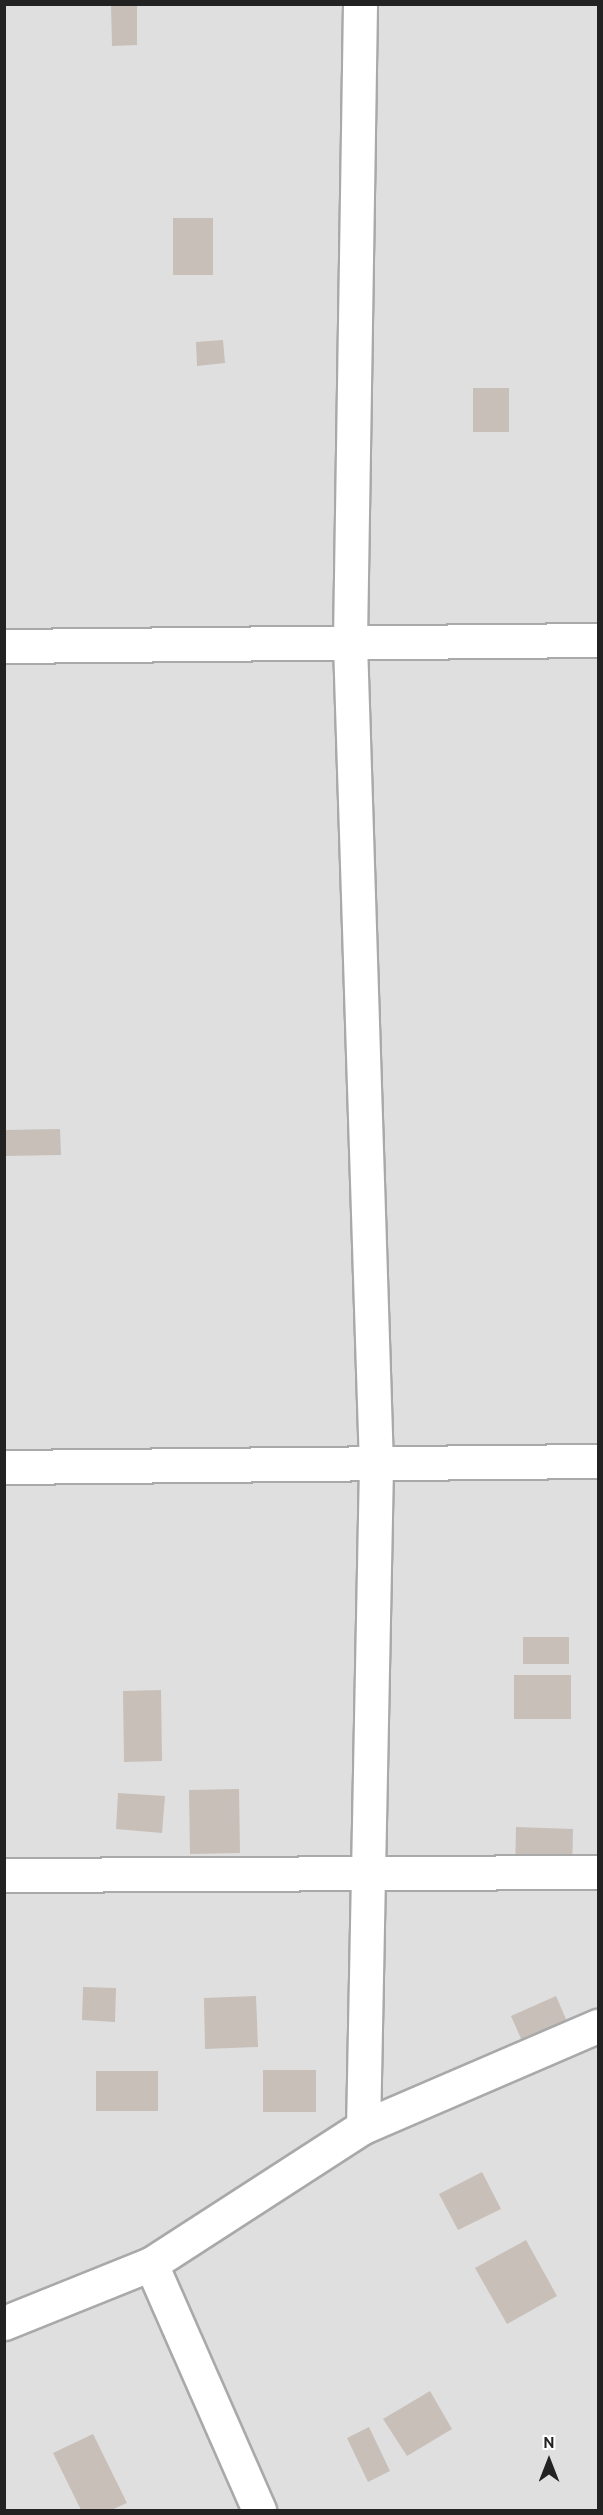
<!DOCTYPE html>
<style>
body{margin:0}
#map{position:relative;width:603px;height:2515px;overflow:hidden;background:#f2efe9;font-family:Cabin,sans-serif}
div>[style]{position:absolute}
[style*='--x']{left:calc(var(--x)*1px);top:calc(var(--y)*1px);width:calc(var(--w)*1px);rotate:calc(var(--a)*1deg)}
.residential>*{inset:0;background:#e0dfdf}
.building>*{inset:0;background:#c7bfb8}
.roads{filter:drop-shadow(2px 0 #a9a9a9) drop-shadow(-2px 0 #a9a9a9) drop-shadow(0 2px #a9a9a9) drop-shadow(0 -2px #a9a9a9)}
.street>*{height:33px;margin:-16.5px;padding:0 16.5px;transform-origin:16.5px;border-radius:16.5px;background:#fff}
span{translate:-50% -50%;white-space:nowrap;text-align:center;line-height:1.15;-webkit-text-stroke:6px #fff;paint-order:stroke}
.frame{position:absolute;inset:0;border:6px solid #222;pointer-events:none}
.north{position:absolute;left:519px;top:2431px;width:60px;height:60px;-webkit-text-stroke:4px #fff;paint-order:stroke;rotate:0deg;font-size:16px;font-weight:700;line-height:24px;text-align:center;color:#222}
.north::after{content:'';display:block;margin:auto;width:21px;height:27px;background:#222;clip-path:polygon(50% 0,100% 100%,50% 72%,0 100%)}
</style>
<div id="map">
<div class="residential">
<div style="clip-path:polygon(5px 5px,598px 5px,598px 2510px,5px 2510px)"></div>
</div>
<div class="building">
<div style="clip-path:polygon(111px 4px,137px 4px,137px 45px,112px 46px)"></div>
<div style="clip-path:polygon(173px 218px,213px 218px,213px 275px,173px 275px)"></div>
<div style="clip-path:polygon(223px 340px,225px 363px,197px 366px,196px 342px)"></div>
<div style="clip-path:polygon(473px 388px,509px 388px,509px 432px,473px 432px)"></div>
<div style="clip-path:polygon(60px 1129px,61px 1155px,4px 1156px,4px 1130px)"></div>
<div style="clip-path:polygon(523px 1637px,569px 1637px,569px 1664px,523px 1664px)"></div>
<div style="clip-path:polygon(514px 1675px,571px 1675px,571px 1719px,514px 1719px)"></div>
<div style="clip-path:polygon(161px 1690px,162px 1761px,124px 1762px,123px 1691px)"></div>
<div style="clip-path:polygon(239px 1789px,240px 1853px,190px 1854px,189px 1790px)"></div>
<div style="clip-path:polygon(118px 1793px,165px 1796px,162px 1833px,116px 1829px)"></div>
<div style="clip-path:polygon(516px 1827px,573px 1829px,572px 1873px,515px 1871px)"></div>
<div style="clip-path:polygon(83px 1987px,116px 1988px,115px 2022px,82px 2020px)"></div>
<div style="clip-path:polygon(256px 1996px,258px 2047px,205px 2049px,204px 1998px)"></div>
<div style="clip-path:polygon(556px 1996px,575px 2040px,530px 2059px,511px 2016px)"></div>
<div style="clip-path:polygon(263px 2070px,316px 2070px,316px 2112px,263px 2112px)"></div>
<div style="clip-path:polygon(96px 2071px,158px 2071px,158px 2111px,96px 2111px)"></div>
<div style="clip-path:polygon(482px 2172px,501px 2209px,458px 2230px,439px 2194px)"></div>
<div style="clip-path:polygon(526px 2240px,557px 2296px,507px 2324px,475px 2268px)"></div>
<div style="clip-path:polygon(430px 2391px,452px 2429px,407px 2456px,383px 2419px)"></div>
<div style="clip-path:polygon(369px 2427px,390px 2471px,368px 2482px,347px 2438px)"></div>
<div style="clip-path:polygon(93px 2434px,127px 2503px,111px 2510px,81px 2510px,53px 2453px)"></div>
</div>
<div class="roads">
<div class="street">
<div style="--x:360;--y:4;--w:639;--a:90.9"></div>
<div style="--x:350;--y:643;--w:822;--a:88.19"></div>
<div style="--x:376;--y:1465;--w:662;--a:91.12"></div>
<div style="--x:4;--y:646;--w:594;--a:-0.58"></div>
<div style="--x:4;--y:1467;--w:594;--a:-0.58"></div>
<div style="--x:4;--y:1875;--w:594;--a:-0.29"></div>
<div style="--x:151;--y:2264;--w:269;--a:66.3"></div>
<div style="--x:4;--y:2323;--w:158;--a:-21.9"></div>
<div style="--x:151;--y:2264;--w:252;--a:-32.9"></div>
<div style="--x:363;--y:2127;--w:256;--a:-23.3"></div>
</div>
</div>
<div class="frame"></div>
<div class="north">N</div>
</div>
